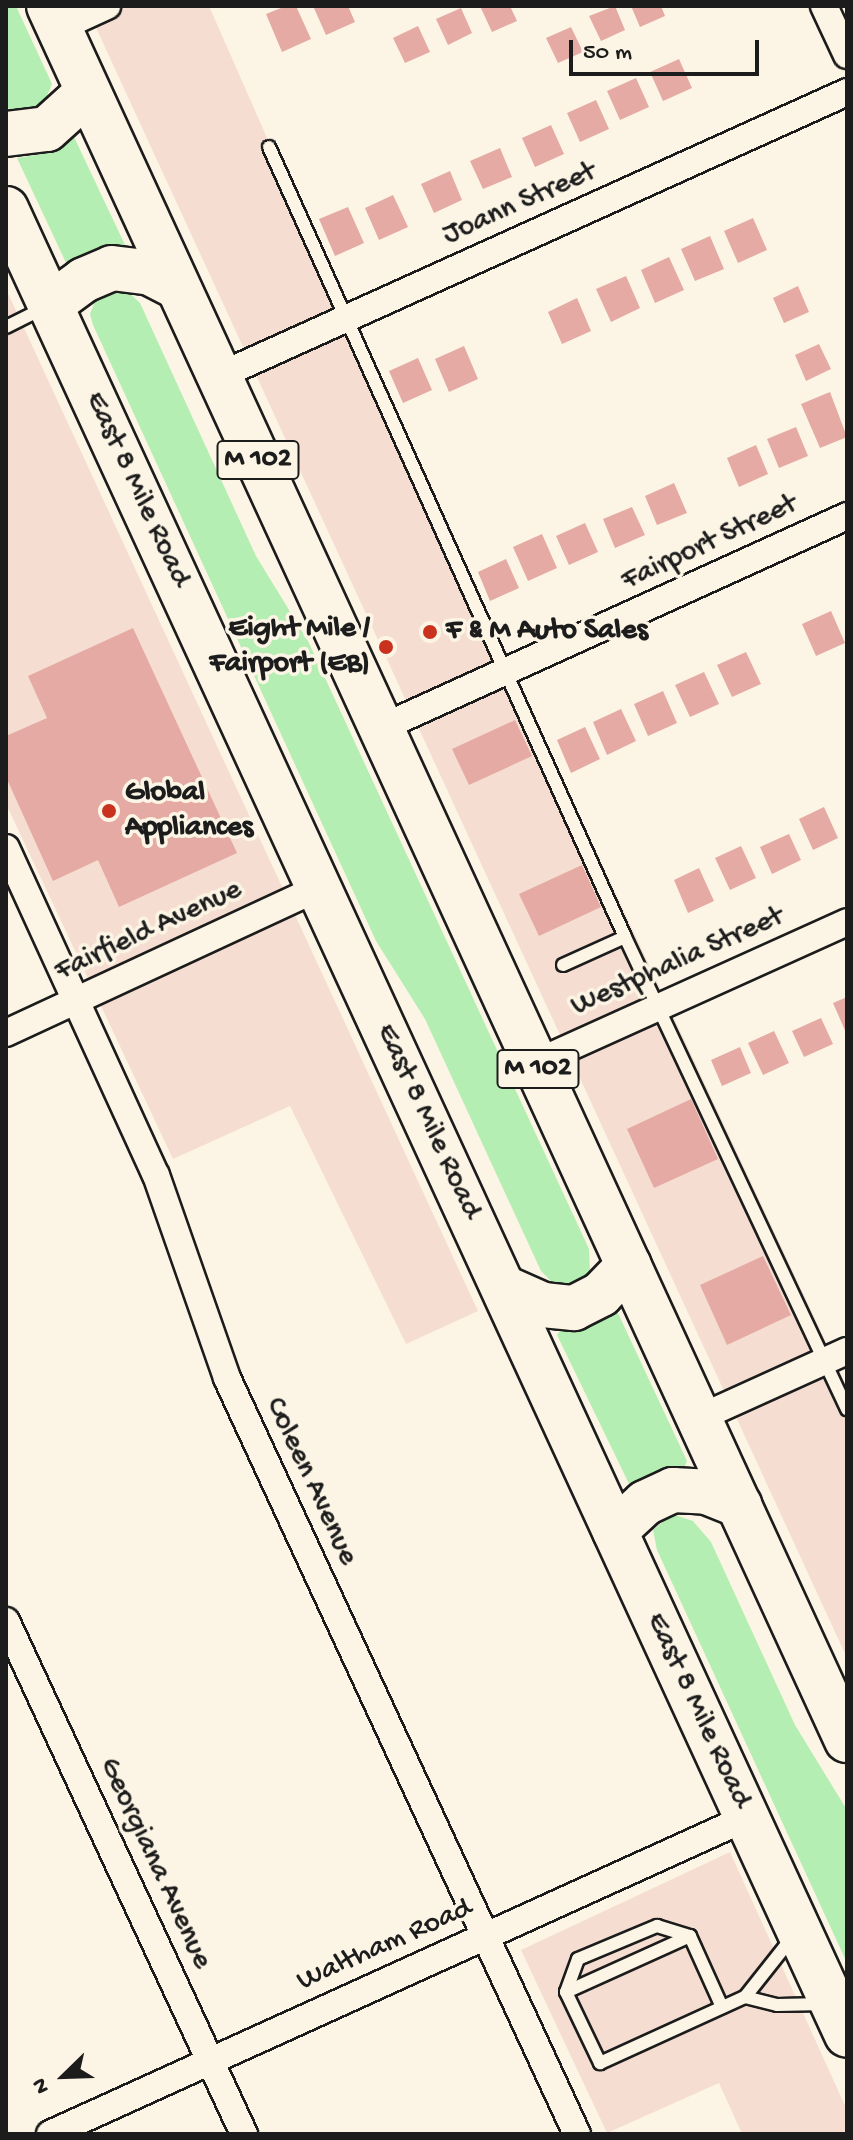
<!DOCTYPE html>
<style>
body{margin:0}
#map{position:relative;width:853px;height:2140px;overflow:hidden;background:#fcf5e5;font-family:"Gochi Hand",sans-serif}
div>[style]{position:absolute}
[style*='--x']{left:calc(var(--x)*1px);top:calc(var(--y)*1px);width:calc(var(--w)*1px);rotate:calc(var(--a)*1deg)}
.built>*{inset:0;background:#f5ded1}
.green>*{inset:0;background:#b4eeb2}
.building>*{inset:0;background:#e5aaa3}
.roads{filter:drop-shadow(2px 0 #1c1c1c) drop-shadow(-2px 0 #1c1c1c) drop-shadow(0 2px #1c1c1c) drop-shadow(0 -2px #1c1c1c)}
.service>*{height:12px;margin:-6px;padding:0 6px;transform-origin:6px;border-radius:6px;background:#fcf5e5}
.minor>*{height:26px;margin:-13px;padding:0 13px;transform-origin:13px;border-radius:13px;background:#fcf5e5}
.trunk>*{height:44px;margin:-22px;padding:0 22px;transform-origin:22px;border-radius:22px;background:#fcf5e5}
.dots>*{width:22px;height:22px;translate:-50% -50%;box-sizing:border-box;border:4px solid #fcf5e5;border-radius:50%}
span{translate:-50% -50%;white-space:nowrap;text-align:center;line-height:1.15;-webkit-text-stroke:7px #fcf5e5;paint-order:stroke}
.shield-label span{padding:2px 6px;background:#fcf5e5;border:2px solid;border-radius:6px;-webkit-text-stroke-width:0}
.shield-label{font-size:28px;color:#1c1c1c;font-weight:700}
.street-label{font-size:30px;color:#1c1c1c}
.poi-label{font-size:30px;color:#1c1c1c;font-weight:700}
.right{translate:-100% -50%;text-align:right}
.left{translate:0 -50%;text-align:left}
.frame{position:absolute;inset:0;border:8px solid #1c1c1c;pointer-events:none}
.north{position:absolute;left:24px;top:2036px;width:80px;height:80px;-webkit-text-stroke:6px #fcf5e5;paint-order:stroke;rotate:247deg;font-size:22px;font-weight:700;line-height:32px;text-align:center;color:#1c1c1c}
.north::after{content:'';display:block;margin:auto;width:28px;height:36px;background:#1c1c1c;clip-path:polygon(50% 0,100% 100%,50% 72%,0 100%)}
.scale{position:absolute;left:569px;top:40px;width:190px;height:36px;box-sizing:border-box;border:4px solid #1c1c1c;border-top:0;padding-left:10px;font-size:24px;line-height:28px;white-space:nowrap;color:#1c1c1c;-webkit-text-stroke:6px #fcf5e5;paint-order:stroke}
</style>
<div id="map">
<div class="built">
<div style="clip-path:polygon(86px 6px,209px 6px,353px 333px,847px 1387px,847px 1658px)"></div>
<div style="clip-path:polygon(6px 289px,478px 1311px,406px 1344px,290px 1106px,173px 1159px,6px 804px)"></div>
<div style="clip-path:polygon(730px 1852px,847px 2110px,847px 2134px,742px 2134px,719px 2083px,607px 2133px,521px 1950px)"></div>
</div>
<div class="green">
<div style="clip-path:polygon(6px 6px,16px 6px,52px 84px,41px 110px,14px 113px,6px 106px)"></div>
<div style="clip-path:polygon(74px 137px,126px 247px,68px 267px,17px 158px,42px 154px)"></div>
<div style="clip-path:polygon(125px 289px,140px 303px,256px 556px,308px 641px,589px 1249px,590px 1273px,574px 1288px,556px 1286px,541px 1271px,425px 1019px,376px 941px,93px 325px,90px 314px,97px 296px)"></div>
<div style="clip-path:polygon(610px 1311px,617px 1311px,687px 1461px,684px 1468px,666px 1468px,631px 1488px,557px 1335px,561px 1329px,587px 1327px)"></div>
<div style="clip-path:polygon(672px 1514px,693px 1521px,711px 1542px,795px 1725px,847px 1810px,847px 1963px,657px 1550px,653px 1530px)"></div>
</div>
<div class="building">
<div style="clip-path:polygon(286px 6px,296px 6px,311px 39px,282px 52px,266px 14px)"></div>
<div style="clip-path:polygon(313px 6px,348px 6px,355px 22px,326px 35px)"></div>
<div style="clip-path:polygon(480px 6px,510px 6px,517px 21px,492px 32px)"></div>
<div style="clip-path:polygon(615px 6px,625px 30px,601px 41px,589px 16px)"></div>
<div style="clip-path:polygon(631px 6px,661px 6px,665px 16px,640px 27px)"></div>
<div style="clip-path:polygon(461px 8px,472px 33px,448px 45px,436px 19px)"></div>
<div style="clip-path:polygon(418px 26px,430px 52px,405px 63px,393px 38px)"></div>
<div style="clip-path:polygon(571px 27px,583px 52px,558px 63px,546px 38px)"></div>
<div style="clip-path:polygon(679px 59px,692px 88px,663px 101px,650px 72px)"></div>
<div style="clip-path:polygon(636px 78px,649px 107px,620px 120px,607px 91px)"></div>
<div style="clip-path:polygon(596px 100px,609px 129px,580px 142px,567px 113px)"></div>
<div style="clip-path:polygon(551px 125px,564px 154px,535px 167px,522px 138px)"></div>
<div style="clip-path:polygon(500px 148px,512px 177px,483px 189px,470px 161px)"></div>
<div style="clip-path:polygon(450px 171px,462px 200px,434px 213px,421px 184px)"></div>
<div style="clip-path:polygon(393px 195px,408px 227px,379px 240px,365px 208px)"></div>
<div style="clip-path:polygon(348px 207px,364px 243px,335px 256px,319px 219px)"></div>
<div style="clip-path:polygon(753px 218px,767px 250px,738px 263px,724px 231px)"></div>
<div style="clip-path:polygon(710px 236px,724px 269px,695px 281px,681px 249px)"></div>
<div style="clip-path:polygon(669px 257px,684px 290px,655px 303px,641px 270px)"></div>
<div style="clip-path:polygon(626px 276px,640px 308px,611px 322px,596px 289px)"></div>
<div style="clip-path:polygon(798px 286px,809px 312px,784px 323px,773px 298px)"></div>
<div style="clip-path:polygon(577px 298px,591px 331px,562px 344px,548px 312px)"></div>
<div style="clip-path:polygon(819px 344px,831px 369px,806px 381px,795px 355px)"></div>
<div style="clip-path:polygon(464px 346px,478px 379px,449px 392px,435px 359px)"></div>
<div style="clip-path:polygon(418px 358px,432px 390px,403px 403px,389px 371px)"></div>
<div style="clip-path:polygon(830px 392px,847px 437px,820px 448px,801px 404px)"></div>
<div style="clip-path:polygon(796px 427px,808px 456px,779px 468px,767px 439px)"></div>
<div style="clip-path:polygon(756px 445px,768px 474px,739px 487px,727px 458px)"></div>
<div style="clip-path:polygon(674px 483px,687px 513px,657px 525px,645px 496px)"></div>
<div style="clip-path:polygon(632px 507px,645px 535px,615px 548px,603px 519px)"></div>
<div style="clip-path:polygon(585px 523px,598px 552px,569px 565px,556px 536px)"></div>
<div style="clip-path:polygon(542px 534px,557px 568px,528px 581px,513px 547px)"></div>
<div style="clip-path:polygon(506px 559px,519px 588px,490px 601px,478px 572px)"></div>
<div style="clip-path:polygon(831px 611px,845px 643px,816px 656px,802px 624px)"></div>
<div style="clip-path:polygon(133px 628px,237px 853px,119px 907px,98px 860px,53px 881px,6px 777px,6px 736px,47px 718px,28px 676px)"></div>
<div style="clip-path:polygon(746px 652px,761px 684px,732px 697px,717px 665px)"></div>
<div style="clip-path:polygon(704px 672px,719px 704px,690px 717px,675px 685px)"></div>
<div style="clip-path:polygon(663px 691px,677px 723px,648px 736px,634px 704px)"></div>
<div style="clip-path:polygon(621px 709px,636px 741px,607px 755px,593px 722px)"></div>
<div style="clip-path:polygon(515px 720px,532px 756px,469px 785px,452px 749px)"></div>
<div style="clip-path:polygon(585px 727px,600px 759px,571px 773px,557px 740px)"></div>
<div style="clip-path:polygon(824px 807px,838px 838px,813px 850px,799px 819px)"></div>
<div style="clip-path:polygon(789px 834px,801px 860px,772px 874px,760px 847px)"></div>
<div style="clip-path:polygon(741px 846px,756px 878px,730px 890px,715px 858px)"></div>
<div style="clip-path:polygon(582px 865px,601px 907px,539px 936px,519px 894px)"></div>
<div style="clip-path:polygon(699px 868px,714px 901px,688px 913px,674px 880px)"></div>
<div style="clip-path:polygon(847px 997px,847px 1035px,833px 1003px)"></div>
<div style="clip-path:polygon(821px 1018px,833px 1044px,804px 1057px,792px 1031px)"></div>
<div style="clip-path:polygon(774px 1031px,789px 1063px,763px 1075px,748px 1043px)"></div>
<div style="clip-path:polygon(740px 1047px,751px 1073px,722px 1086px,711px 1060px)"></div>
<div style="clip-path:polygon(691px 1099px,718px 1159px,654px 1188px,627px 1129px)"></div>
<div style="clip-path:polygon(763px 1256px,791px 1315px,727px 1345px,700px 1285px)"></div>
</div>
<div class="roads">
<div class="service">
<div style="--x:269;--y:147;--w:867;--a:65.74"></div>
<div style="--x:625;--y:937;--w:522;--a:64.81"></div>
<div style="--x:6;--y:327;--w:42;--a:-26.6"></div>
<div style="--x:563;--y:965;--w:68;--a:-24.3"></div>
<div style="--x:566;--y:1992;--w:35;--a:-70"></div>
<div style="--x:578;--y:1959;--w:86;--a:-22.7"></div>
<div style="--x:657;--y:1926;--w:34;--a:17"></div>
<div style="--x:745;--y:1997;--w:33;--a:14"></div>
<div style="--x:777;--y:2005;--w:48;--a:-1.2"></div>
<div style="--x:722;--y:2007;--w:78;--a:-114.3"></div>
<div style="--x:690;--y:1936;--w:136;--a:155.7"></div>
<div style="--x:566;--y:1992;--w:79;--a:64.4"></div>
<div style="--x:600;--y:2063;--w:159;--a:-24.5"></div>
<div style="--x:745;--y:1997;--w:74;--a:-51.6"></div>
</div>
<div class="minor">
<div style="--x:824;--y:6;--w:54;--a:64.9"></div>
<div style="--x:59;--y:28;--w:53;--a:-24.6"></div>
<div style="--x:219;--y:376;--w:689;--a:-24.33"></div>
<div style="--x:381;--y:728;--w:512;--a:-24.46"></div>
<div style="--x:6;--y:848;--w:360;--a:65.4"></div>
<div style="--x:156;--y:1175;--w:215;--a:70.7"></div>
<div style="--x:227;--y:1378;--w:833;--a:65.16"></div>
<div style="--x:6;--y:1033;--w:345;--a:-24.9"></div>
<div style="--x:535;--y:1063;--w:342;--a:-24.3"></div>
<div style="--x:699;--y:1418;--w:162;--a:-24.4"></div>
<div style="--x:6;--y:1621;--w:566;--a:65.11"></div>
<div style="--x:50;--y:2134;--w:764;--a:-24.42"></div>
</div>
<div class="trunk">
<div style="--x:49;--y:6;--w:1909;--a:65.29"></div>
<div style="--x:6;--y:134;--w:41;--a:-7"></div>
<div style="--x:47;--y:129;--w:55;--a:-42.1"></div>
<div style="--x:6;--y:209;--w:2010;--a:65.27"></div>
<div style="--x:50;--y:305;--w:42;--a:-36.3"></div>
<div style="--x:84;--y:280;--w:30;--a:-23"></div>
<div style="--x:112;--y:268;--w:38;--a:7"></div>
<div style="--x:150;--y:273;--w:30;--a:27"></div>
<div style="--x:505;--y:1288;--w:42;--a:24.1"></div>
<div style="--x:543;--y:1305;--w:31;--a:6"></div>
<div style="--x:574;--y:1308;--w:30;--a:-27"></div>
<div style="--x:601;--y:1294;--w:40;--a:-46"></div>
<div style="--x:615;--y:1531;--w:41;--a:-43"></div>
<div style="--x:645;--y:1503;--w:31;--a:-25"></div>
<div style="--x:673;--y:1490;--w:34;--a:3"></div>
<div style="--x:707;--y:1492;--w:35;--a:22"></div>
</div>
</div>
<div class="dots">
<div style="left:430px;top:632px;background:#c8321e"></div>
<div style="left:386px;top:647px;background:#c8321e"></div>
<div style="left:109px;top:811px;background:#c8321e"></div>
</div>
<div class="shield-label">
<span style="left:258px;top:460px">M 102</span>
<span style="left:538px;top:1069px">M 102</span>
</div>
<div class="street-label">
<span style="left:520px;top:205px;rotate:-24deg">Joann Street</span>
<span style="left:136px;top:490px;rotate:65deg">East 8 Mile Road</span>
<span style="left:710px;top:544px;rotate:-25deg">Fairport Street</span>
<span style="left:149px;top:932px;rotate:-25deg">Fairfield Avenue</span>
<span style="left:678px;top:963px;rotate:-24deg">Westphalia Street</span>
<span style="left:427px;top:1122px;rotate:65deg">East 8 Mile Road</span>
<span style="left:310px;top:1482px;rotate:65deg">Coleen Avenue</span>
<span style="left:697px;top:1711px;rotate:65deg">East 8 Mile Road</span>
<span style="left:154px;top:1864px;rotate:65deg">Georgiana Avenue</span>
<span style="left:385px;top:1946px;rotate:-24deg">Waltham Road</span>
</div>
<div class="poi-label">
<span class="right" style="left:370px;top:647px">Eight Mile /<br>Fairport (EB)</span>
<span class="left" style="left:446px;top:632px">F &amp; M Auto Sales</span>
<span class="left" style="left:125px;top:811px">Global<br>Appliances</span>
</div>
<div class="frame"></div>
<div class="north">N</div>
<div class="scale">50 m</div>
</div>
